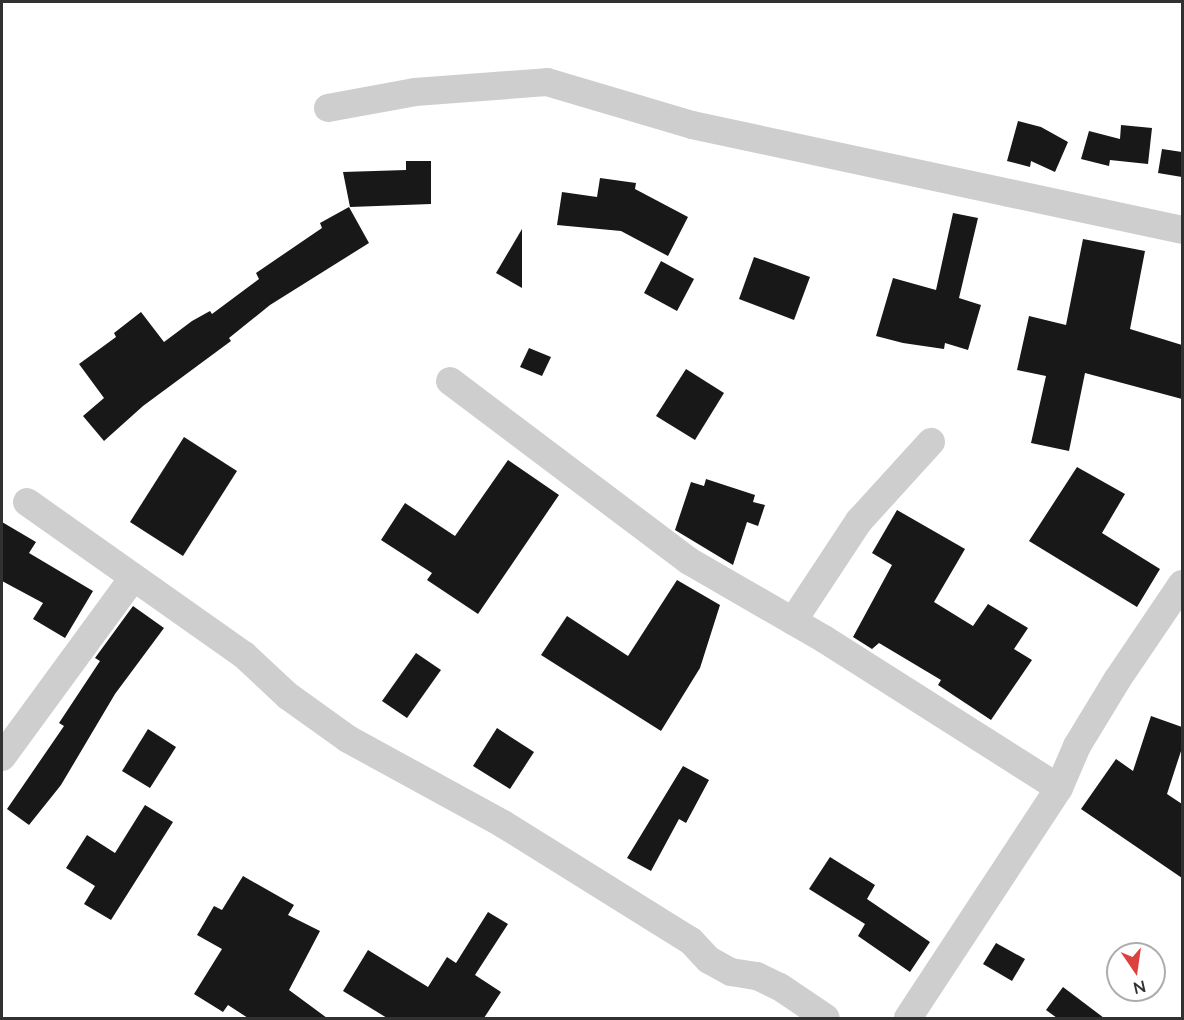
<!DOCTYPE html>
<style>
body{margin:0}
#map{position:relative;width:1184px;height:1020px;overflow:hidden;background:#fff;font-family:Lato,sans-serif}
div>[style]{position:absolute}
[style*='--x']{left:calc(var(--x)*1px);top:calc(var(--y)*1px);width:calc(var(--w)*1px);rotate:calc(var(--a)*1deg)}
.building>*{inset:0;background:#181818}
.street>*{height:28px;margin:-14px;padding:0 14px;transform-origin:14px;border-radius:14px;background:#cecece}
span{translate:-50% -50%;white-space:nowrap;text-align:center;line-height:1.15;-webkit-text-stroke:6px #fff;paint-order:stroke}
.frame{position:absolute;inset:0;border:3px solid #313131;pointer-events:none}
.north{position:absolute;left:1106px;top:942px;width:60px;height:60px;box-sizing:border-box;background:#fff;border:2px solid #adadad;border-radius:50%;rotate:167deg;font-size:16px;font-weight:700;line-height:24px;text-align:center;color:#313131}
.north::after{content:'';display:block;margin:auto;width:21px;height:27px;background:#dd413f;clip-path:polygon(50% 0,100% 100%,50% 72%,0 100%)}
</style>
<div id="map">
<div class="building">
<div style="clip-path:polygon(1018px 121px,1041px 127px,1068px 142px,1055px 172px,1031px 161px,1030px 167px,1007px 161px)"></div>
<div style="clip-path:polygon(1121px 125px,1152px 128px,1148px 164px,1110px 160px,1109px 166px,1081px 159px,1089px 131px,1120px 139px)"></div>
<div style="clip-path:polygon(1162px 149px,1182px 152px,1182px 177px,1158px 173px)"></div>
<div style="clip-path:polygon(406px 161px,431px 161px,431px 204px,350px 207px,343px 172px,406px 170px)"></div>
<div style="clip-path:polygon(600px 178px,636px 183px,635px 189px,688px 217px,668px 256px,621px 231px,557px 225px,562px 192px,597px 197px)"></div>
<div style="clip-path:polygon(349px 207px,369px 243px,270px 305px,229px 338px,231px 341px,143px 406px,104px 441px,83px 416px,104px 398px,79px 364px,116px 337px,114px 333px,141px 312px,164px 342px,192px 321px,210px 311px,212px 314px,259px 279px,256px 273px,322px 228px,320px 223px)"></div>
<div style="clip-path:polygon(953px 213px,978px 218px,959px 298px,981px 305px,968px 350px,945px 343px,944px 349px,903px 343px,876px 336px,893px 278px,936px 290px)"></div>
<div style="clip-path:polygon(522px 229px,522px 288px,496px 273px)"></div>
<div style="clip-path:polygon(1083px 239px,1145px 251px,1130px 329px,1182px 345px,1182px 399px,1085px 373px,1069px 451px,1031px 443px,1046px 376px,1017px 370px,1029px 316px,1066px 325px)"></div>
<div style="clip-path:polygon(754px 257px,810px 277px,794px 320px,739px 299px)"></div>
<div style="clip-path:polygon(661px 261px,694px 279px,677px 311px,644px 293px)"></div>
<div style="clip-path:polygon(529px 348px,551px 357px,542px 376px,520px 367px)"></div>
<div style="clip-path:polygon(686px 369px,724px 393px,695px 440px,656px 416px)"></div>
<div style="clip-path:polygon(184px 437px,237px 471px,183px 556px,130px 522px)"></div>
<div style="clip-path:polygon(508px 460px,559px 495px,478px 614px,427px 580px,432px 573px,381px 540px,405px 503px,455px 536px)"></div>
<div style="clip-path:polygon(1077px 467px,1125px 494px,1102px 533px,1160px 569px,1137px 607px,1029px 541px)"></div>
<div style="clip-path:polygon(706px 479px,755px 495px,753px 502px,765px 505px,758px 526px,747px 522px,733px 565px,675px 530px,691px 482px,704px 486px)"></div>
<div style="clip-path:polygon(897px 510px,965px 549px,934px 602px,973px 626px,988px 604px,1028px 628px,1014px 649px,1032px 660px,991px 720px,938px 685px,941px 680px,879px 643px,872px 649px,853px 637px,892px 565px,872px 553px)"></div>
<div style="clip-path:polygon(2px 522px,36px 542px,29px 553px,93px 591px,65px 638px,33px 619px,43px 603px,2px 581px)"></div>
<div style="clip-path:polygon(677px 580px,720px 605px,700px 668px,661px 731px,541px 655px,567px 616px,628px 656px)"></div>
<div style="clip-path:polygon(133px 606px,164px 628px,115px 694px,61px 785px,29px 825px,7px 809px,64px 726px,59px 723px,100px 661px,95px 658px)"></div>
<div style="clip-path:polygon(416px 653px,441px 670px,407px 718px,382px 701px)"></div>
<div style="clip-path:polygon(1151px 716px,1182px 727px,1182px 748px,1167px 794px,1182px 804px,1182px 878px,1081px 809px,1116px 759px,1133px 771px)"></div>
<div style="clip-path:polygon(497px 728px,534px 752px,510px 789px,473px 766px)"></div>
<div style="clip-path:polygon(148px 729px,176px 747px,150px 788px,122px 771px)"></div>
<div style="clip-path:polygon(683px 766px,709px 780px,686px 823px,679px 819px,651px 871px,627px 858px)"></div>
<div style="clip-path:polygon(145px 805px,173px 822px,111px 920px,84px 904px,95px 886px,66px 868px,87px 835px,115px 853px)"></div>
<div style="clip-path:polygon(830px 857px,875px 885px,867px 899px,930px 942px,910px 972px,858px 936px,865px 924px,809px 889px)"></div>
<div style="clip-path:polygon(243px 876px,294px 905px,288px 915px,320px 931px,289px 990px,327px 1018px,248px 1018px,228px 1005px,223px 1012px,194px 994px,222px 949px,197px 935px,214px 906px,222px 910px)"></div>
<div style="clip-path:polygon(488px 912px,508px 924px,475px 975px,501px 992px,484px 1018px,387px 1018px,343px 991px,368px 950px,428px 987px,447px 957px,456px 963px)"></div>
<div style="clip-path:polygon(996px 943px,1025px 959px,1012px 981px,983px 964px)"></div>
<div style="clip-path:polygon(1063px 987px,1104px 1018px,1057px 1018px,1046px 1010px)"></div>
</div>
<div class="street">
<div style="--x:328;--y:108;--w:88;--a:-10.4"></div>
<div style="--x:415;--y:92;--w:132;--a:-4.3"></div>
<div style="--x:547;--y:82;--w:151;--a:16.5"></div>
<div style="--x:692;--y:125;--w:501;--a:12.09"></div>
<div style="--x:450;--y:381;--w:299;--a:37"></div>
<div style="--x:689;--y:561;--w:156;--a:30"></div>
<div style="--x:824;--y:639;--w:278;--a:32.4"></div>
<div style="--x:27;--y:502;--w:266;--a:35.2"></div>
<div style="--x:244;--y:655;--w:60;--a:43"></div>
<div style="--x:288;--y:696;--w:74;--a:35.6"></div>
<div style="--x:348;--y:739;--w:177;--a:28.7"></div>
<div style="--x:503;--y:824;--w:221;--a:31.9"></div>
<div style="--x:691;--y:941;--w:26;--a:47"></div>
<div style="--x:709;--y:960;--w:25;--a:29"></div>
<div style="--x:731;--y:972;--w:26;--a:9"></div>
<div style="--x:757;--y:976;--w:25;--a:26"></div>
<div style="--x:780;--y:987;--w:55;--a:34"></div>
<div style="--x:793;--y:621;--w:120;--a:-56.6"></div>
<div style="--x:859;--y:521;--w:107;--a:-47.7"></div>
<div style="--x:2;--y:757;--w:222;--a:-53.8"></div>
<div style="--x:908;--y:1018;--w:275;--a:-56.7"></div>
<div style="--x:1059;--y:788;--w:46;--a:-66.8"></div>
<div style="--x:1077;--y:746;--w:77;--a:-58.8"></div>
<div style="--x:1117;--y:680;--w:116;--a:-55.9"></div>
</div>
<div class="frame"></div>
<div class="north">N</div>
</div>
